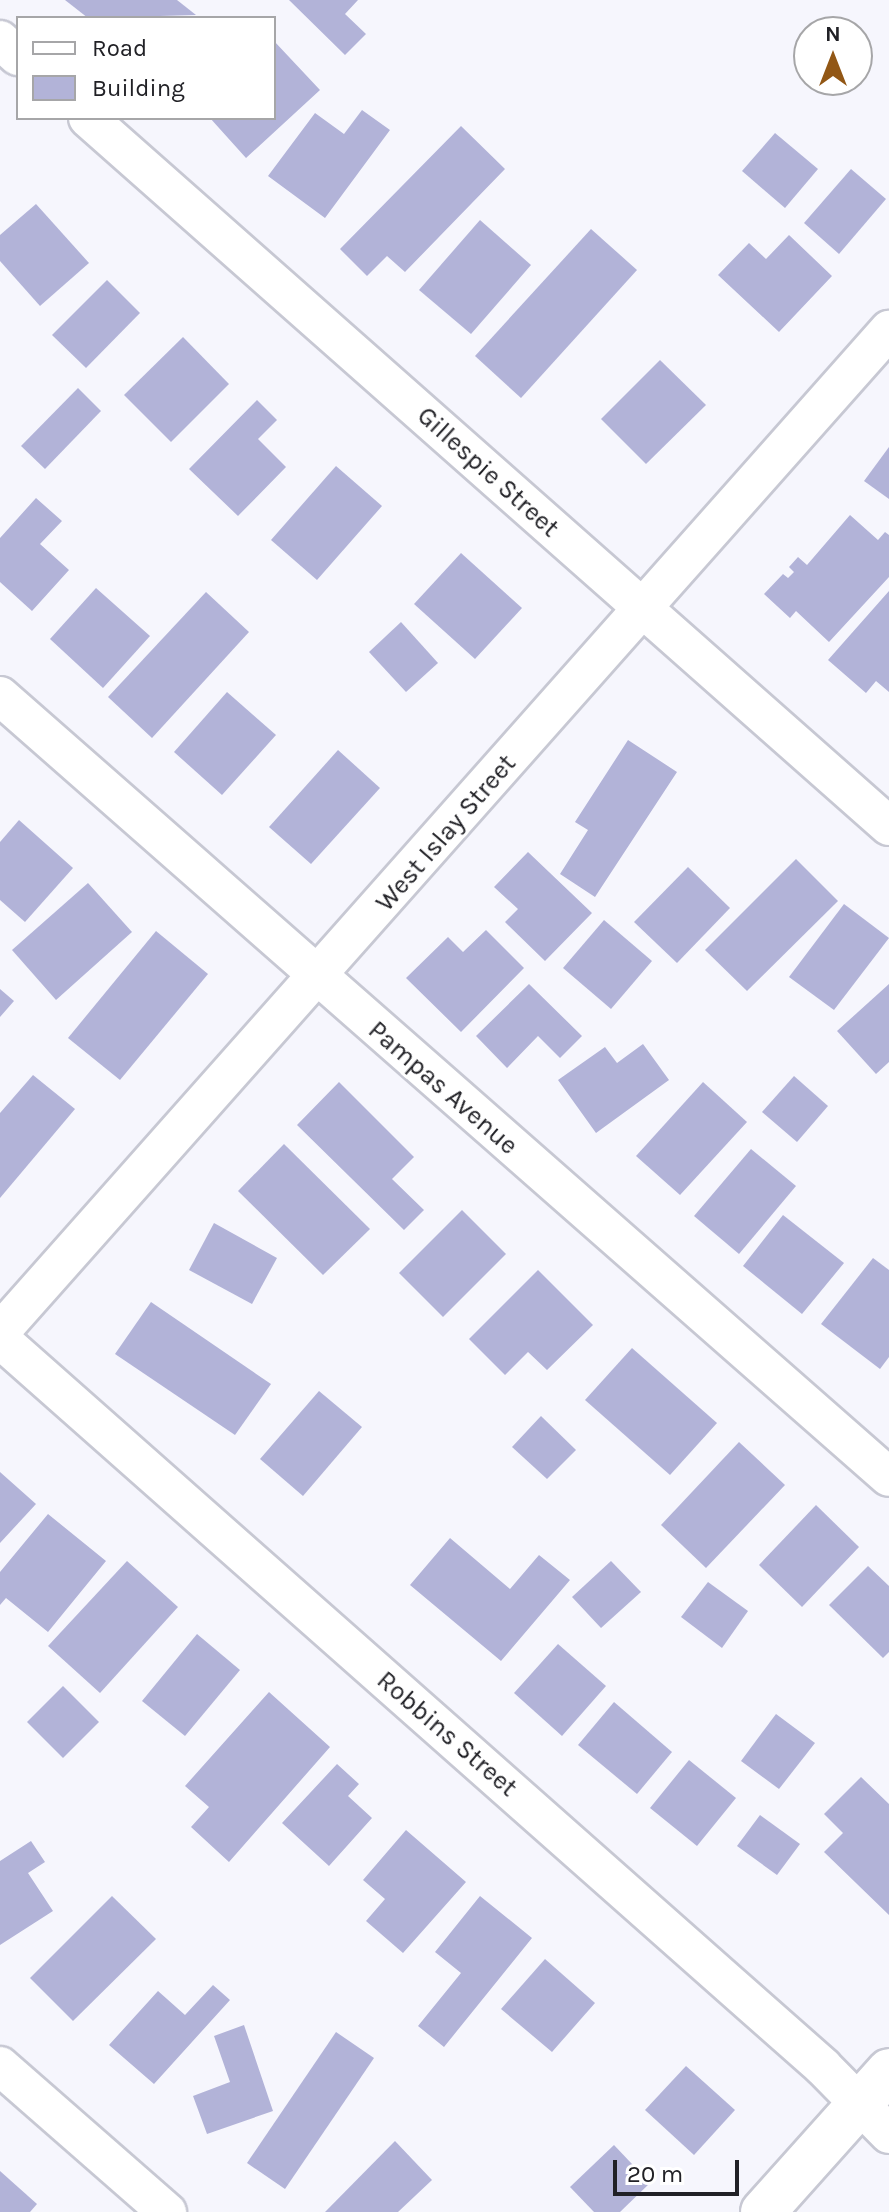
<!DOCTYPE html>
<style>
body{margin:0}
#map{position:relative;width:889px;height:2212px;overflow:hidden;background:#f6f6fd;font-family:Karla,sans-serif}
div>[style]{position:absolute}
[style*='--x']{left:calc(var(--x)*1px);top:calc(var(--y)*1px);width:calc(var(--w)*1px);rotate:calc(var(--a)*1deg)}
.building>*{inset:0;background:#b2b3d8}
.roads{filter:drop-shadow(2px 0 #c7c8d3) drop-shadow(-2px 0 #c7c8d3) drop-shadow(0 2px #c7c8d3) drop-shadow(0 -2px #c7c8d3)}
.minor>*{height:38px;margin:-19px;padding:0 19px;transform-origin:19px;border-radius:19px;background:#fff}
.tertiary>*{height:44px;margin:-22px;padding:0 22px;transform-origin:22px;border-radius:22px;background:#fff}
span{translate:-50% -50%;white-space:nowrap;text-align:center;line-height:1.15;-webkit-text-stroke:6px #fff;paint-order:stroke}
.street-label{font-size:26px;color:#212126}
.legend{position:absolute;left:16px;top:16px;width:260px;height:104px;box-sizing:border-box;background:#fff;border:2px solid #a6a6a8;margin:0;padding:10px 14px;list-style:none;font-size:24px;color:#212126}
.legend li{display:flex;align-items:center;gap:16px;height:40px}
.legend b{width:40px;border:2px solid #a6a6a8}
.north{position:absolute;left:793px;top:16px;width:80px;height:80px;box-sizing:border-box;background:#fff;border:2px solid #a6a6a8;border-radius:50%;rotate:0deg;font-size:22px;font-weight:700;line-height:32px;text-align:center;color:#212126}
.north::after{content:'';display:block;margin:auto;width:28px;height:36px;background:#925715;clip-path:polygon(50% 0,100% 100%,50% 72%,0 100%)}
.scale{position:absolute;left:613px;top:2160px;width:126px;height:36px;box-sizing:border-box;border:4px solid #212126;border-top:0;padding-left:10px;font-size:24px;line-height:28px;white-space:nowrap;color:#212126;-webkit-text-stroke:6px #fff;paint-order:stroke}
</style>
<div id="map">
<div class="building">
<div style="clip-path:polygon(65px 0,177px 0,196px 15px,88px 18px)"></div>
<div style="clip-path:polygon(289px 0,358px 0,345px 14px,366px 34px,345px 55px)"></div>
<div style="clip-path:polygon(274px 41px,320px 90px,246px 158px,210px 118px,274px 118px)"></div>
<div style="clip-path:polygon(362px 110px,390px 130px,325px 218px,268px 176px,315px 113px,344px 134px)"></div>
<div style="clip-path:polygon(461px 126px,505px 169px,405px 272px,387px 256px,367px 276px,340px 249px)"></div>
<div style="clip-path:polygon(775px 133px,818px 169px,785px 208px,742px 171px)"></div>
<div style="clip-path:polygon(851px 169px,886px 199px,839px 254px,804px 223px)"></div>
<div style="clip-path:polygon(36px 204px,89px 263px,40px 306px,0 261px,0 235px)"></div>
<div style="clip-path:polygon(480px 220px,531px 265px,471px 334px,419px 290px)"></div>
<div style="clip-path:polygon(591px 229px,637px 270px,521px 398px,475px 356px)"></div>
<div style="clip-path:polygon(789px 235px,832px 276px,779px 332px,718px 275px,749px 243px,766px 259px)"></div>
<div style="clip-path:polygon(107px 280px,140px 313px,86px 368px,52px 335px)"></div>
<div style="clip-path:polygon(183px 337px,229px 384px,171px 442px,124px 395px)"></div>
<div style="clip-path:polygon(660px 360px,706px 405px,646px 464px,601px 419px)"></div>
<div style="clip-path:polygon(78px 388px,101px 411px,45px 469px,21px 446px)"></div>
<div style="clip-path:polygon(257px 400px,277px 420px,258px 439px,286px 467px,238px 516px,189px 469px)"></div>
<div style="clip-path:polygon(889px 447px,889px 499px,864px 481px)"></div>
<div style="clip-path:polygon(336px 466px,382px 506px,317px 580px,271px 540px)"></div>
<div style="clip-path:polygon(36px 498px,62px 521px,40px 544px,69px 570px,32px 611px,0 582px,0 538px)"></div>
<div style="clip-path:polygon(850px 515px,878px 540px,885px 532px,889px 535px,889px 577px,829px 642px,796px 611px,790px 618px,764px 594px,783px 574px,788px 578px,794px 572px,789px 567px,798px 557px,807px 565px)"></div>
<div style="clip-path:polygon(461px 553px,522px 608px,475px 659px,414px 604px)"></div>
<div style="clip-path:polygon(96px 588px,150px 636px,103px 688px,50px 639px)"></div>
<div style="clip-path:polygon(889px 591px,889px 692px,876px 681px,866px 693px,828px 660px)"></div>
<div style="clip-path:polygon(206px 592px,249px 632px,152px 738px,108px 697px)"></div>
<div style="clip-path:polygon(401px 622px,438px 663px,406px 692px,369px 652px)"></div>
<div style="clip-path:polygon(227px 692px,276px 735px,222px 795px,174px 752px)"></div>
<div style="clip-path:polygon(628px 740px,677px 772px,595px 897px,560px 874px,588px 830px,575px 822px)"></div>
<div style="clip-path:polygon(338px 750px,380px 788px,311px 864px,269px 827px)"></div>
<div style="clip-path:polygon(19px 820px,73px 868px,25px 922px,0 900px,0 842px)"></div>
<div style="clip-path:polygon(528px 852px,592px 913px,545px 961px,505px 922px,518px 909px,494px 887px)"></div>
<div style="clip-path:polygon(796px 859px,838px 901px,747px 991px,705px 950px)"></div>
<div style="clip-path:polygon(688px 867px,730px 908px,677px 963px,634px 922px)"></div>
<div style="clip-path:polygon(88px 883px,132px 932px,56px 1000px,12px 950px)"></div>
<div style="clip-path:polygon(844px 904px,889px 938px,834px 1010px,789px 977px)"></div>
<div style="clip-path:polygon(604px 920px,652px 961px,611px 1009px,563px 968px)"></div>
<div style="clip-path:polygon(486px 930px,524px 968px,461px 1032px,406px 978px,448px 937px,463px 952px)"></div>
<div style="clip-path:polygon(156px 931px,208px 974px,120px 1080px,68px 1038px)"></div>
<div style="clip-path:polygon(529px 984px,582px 1036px,560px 1058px,538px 1036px,507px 1068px,476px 1036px)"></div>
<div style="clip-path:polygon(889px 984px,889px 1062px,876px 1074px,837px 1031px)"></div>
<div style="clip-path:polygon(0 989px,14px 1001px,0 1017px)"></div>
<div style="clip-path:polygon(643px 1044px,669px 1080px,596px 1133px,558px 1080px,605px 1047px,617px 1063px)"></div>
<div style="clip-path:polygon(33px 1075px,75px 1109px,0 1198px,0 1113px)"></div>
<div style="clip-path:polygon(794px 1076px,828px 1106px,797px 1142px,762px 1112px)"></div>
<div style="clip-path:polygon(339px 1082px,414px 1157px,392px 1179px,424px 1210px,404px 1230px,297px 1125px)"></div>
<div style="clip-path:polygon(703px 1082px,747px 1122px,680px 1195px,636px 1156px)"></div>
<div style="clip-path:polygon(284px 1144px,370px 1229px,323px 1275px,238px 1191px)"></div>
<div style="clip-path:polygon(751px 1149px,796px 1186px,739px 1254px,694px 1216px)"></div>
<div style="clip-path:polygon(462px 1210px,506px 1254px,443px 1317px,399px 1273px)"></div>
<div style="clip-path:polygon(783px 1215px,844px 1263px,802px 1314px,743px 1266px)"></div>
<div style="clip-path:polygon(214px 1223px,277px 1258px,252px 1304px,189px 1270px)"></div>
<div style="clip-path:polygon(873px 1258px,889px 1270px,889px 1357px,880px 1369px,821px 1324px)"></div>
<div style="clip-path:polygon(538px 1270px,593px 1325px,547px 1370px,528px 1352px,505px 1375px,469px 1339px)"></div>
<div style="clip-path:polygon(151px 1302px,271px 1384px,235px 1435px,115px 1354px)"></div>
<div style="clip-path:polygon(632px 1348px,717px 1423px,670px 1475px,585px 1400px)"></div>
<div style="clip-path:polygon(319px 1391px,362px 1427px,303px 1496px,260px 1459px)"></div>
<div style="clip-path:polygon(541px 1416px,576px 1450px,547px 1479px,512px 1447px)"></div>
<div style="clip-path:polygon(739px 1442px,785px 1485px,706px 1568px,661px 1525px)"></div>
<div style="clip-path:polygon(0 1472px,36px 1504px,0 1543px)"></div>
<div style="clip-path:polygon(816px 1505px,859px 1547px,802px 1607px,759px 1565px)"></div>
<div style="clip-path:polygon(48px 1514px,106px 1561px,48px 1632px,6px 1598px,0 1605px,0 1572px)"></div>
<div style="clip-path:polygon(450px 1538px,510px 1589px,539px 1555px,570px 1580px,501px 1661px,410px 1585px)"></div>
<div style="clip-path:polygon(127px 1561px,178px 1607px,100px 1693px,48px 1646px)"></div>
<div style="clip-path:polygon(611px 1561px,641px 1592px,601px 1628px,572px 1597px)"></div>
<div style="clip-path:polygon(868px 1566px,889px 1586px,889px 1652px,883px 1658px,829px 1605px)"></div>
<div style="clip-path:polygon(708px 1582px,748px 1611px,722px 1648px,681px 1617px)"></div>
<div style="clip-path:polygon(197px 1634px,240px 1670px,185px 1736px,142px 1701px)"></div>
<div style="clip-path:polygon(558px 1644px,606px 1686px,562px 1736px,514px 1693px)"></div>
<div style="clip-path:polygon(63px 1686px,99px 1722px,63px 1758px,27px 1722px)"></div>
<div style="clip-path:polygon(269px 1692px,330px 1747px,229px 1862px,191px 1827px,209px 1807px,185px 1786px)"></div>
<div style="clip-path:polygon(614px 1702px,672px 1752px,637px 1794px,578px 1745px)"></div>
<div style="clip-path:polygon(776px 1714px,815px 1743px,779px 1789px,741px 1761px)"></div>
<div style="clip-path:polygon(689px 1760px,736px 1798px,697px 1846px,650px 1808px)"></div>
<div style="clip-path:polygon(337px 1764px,359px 1784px,348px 1796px,372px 1818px,329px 1866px,282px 1823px)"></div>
<div style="clip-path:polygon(861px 1777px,889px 1804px,889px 1915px,824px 1852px,843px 1833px,824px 1814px)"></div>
<div style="clip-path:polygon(760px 1815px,800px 1844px,777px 1875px,737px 1846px)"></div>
<div style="clip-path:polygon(406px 1830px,466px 1882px,403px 1953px,366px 1921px,385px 1899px,363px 1880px)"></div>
<div style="clip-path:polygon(31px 1841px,45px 1862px,28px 1873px,53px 1911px,0 1945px,0 1861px)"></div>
<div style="clip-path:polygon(112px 1896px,156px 1939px,73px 2021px,30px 1978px)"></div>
<div style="clip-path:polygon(480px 1896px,532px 1938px,444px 2047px,418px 2026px,461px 1973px,435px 1952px)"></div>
<div style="clip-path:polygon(545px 1959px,595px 2003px,552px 2052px,501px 2009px)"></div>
<div style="clip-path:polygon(213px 1985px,230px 2000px,154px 2084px,109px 2045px,158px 1991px,185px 2015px)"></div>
<div style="clip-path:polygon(244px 2025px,273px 2111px,207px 2134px,193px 2096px,230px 2082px,214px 2036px)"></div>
<div style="clip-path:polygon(336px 2032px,374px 2058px,285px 2189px,247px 2163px)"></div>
<div style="clip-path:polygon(686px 2066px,735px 2110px,694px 2155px,645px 2110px)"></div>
<div style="clip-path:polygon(395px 2141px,432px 2180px,398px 2212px,325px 2212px)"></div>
<div style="clip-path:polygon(614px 2145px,650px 2183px,620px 2212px,594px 2212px,570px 2187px)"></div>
<div style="clip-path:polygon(0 2171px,37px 2204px,30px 2212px,0 2212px)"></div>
</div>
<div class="roads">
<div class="minor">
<div style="--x:0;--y:40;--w:24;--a:42"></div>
<div style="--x:88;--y:118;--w:1069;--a:41.47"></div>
<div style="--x:0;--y:696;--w:1183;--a:41.3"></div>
<div style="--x:0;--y:1332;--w:1340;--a:-48.42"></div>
<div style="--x:0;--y:1339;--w:1099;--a:41.49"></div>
<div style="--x:823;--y:2067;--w:94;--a:45.4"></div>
<div style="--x:0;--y:2066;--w:222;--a:41.2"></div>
</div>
<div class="tertiary">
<div style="--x:763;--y:2212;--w:189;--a:-48.2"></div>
</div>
</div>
<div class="street-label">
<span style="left:488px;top:472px;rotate:42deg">Gillespie Street</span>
<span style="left:446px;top:833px;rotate:-49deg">West Islay Street</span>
<span style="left:443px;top:1088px;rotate:41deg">Pampas Avenue</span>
<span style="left:447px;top:1734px;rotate:41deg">Robbins Street</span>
</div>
<ul class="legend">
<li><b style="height:10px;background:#fff"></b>Road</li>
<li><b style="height:22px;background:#b2b3d8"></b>Building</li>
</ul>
<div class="north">N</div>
<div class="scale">20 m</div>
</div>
